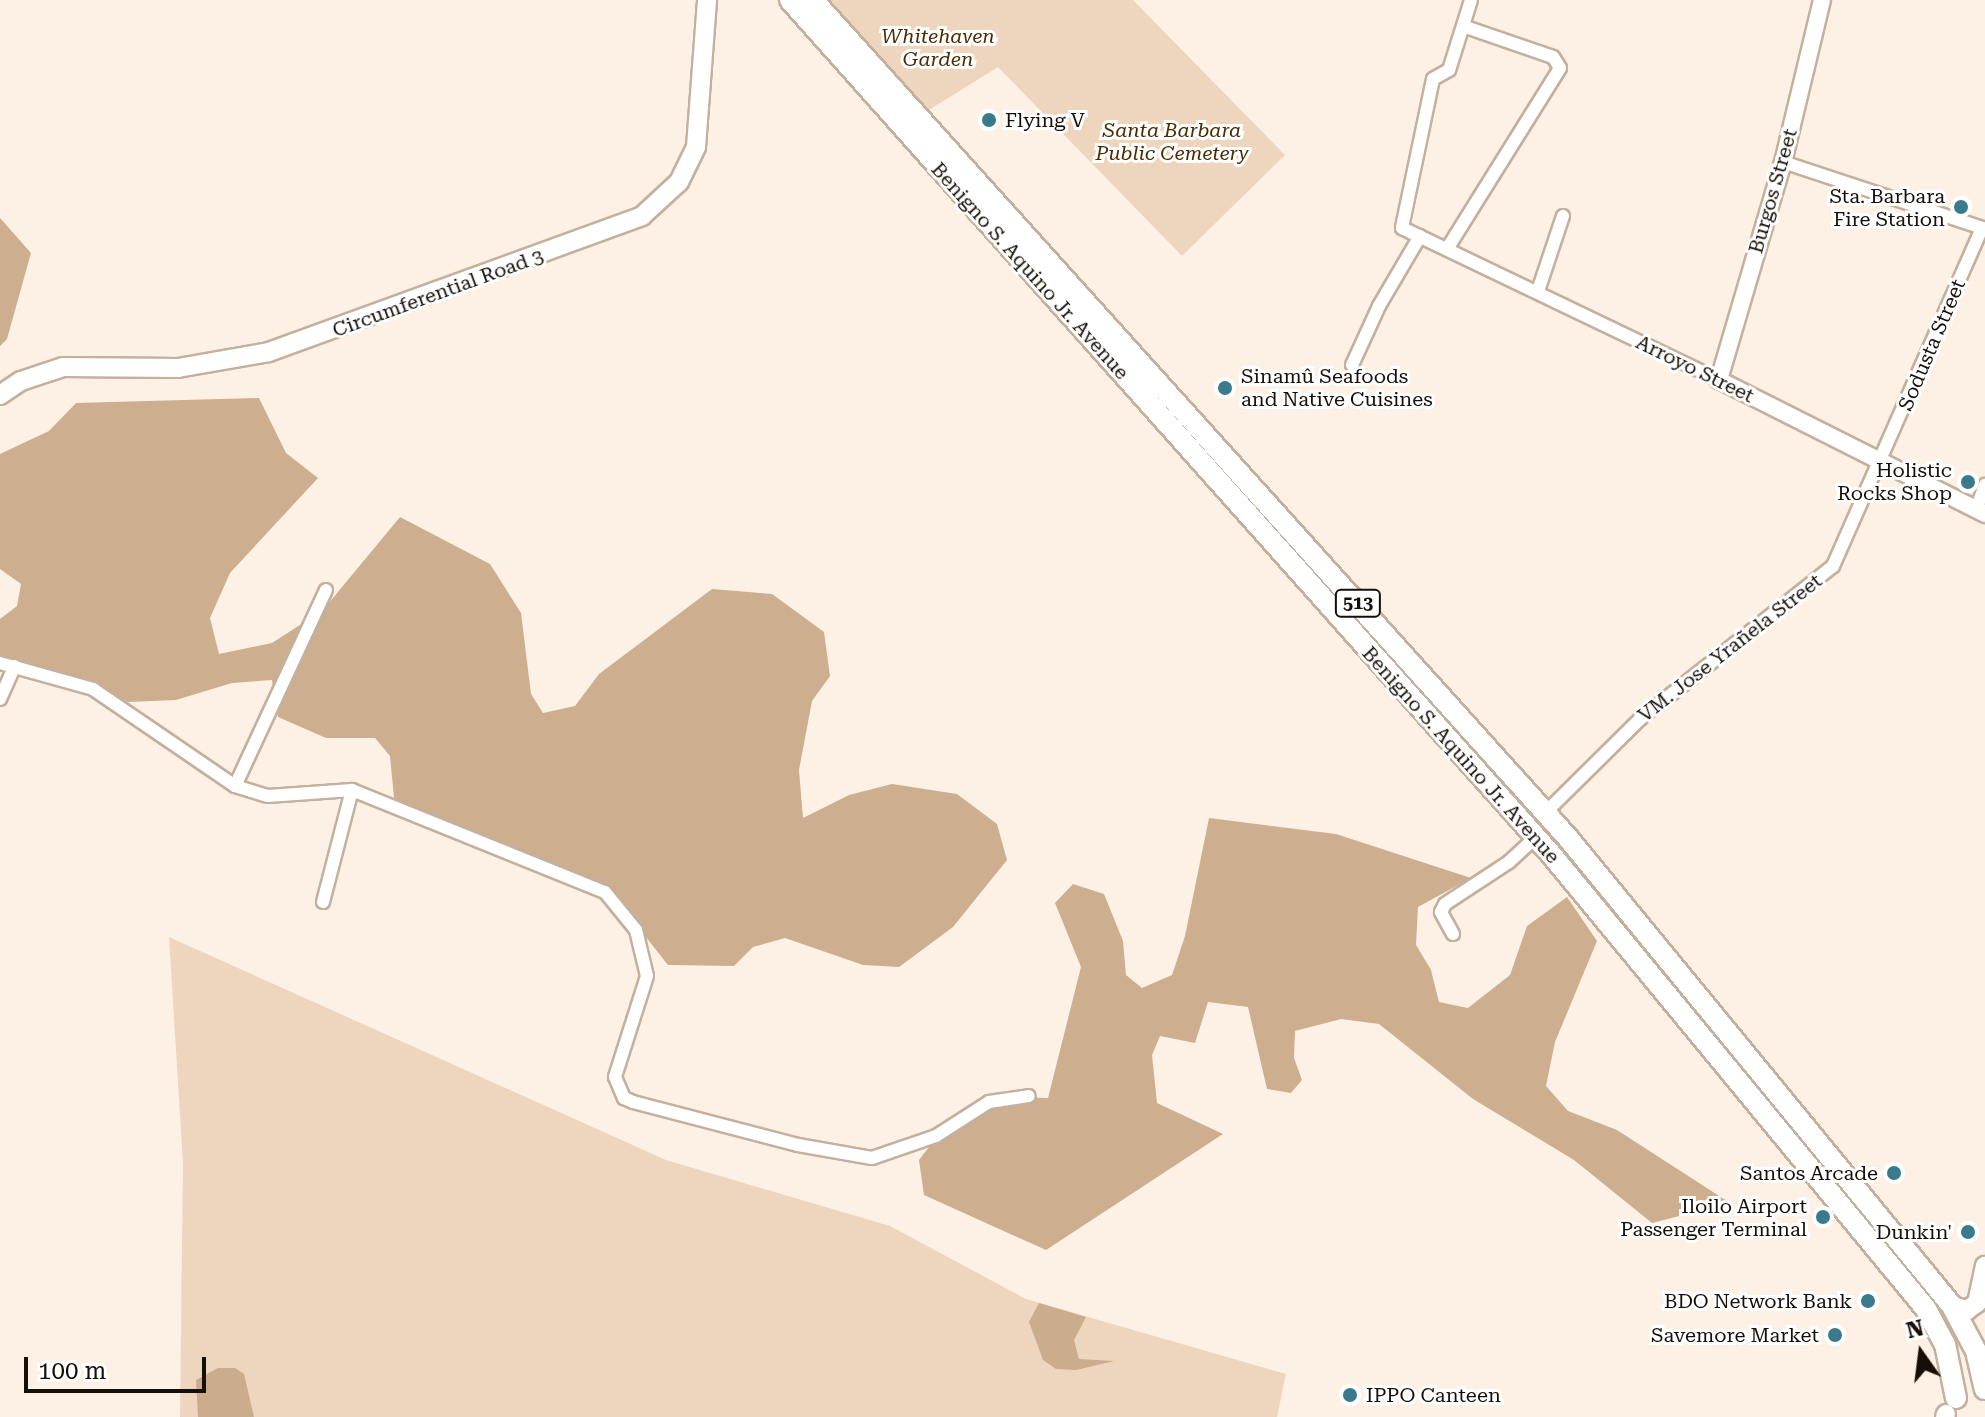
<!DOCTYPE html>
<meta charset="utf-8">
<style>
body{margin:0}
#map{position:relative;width:1985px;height:1417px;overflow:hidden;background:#fdf1e5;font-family:"Roboto Serif",serif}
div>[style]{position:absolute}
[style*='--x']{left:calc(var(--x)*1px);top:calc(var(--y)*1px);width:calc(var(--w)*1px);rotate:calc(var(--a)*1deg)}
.green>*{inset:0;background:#eed6be}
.forest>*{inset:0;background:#cdae8e}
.water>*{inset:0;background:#cbac8c}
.roads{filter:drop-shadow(2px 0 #c3b09d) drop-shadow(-2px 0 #c3b09d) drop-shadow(0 2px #c3b09d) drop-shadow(0 -2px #c3b09d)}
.minor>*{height:12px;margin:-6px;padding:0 6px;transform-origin:6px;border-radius:6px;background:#fff}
.tertiary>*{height:16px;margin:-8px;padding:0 8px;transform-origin:8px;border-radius:8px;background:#fff}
.secondary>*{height:18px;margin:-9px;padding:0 9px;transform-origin:9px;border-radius:9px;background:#fff}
.primary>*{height:20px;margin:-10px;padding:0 10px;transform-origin:10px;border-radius:10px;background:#fff}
.dots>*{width:22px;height:22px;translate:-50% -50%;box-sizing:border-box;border:4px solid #fff;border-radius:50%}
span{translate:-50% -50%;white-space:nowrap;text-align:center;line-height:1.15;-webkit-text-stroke:6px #fff;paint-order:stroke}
.shield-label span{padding:2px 6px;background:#fff;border:2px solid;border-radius:6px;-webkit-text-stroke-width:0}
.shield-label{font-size:18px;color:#160f08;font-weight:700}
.park-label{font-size:20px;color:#4a2b02;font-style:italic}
.poi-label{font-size:20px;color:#160f08}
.left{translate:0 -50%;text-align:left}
.right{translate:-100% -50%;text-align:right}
.street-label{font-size:20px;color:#160f08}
.north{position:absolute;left:1881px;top:1313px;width:80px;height:80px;-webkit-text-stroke:6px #fff;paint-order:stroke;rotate:346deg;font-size:22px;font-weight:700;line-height:32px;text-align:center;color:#160f08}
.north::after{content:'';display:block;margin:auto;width:28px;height:36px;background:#160f08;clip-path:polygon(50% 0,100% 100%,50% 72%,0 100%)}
.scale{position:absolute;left:24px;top:1357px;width:182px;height:36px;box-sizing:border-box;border:4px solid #160f08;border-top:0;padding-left:10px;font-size:24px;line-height:28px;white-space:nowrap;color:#160f08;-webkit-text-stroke:6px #fff;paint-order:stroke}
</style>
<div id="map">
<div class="green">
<div style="clip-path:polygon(826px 0,1133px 0,1285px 155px,1182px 256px,998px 67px,929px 110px)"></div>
<div style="clip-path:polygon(169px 937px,666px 1160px,890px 1226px,1026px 1299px,1286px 1374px,1277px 1417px,180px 1417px,183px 1163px)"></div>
</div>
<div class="forest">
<div style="clip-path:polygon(0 218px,31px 253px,7px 339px,0 346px)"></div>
<div style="clip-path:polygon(259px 398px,286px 453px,318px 478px,230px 573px,210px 618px,219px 654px,272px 643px,323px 610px,400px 517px,490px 564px,521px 613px,531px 694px,543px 713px,575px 706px,599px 674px,712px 589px,772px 594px,824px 632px,830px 676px,812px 701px,799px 770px,803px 818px,849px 795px,892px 784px,957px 794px,997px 824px,1007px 860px,953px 927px,899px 967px,863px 965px,785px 938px,753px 947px,734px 966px,668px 965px,612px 894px,395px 808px,390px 756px,375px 738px,326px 738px,278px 717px,272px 680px,232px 683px,176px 700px,128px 702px,91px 682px,0 663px,0 619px,17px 606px,21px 584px,0 569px,0 454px,49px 431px,76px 403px)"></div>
<div style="clip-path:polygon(1209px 818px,1336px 834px,1471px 878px,1418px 907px,1416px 945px,1431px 970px,1439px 1002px,1468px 1008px,1510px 975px,1527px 926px,1567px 897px,1597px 941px,1555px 1042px,1546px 1086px,1568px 1111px,1617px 1130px,1730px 1203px,1652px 1223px,1574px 1160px,1473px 1099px,1379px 1024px,1341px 1019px,1295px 1031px,1294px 1058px,1302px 1080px,1291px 1093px,1267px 1089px,1248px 1007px,1208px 1002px,1195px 1043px,1160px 1036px,1152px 1055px,1157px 1103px,1223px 1134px,1046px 1250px,924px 1195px,919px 1160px,945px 1126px,998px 1097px,1048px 1098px,1081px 967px,1055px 903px,1073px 884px,1104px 894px,1123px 941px,1126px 975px,1142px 988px,1172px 975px,1185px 936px)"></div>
</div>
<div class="water">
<div style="clip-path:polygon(1039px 1303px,1086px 1317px,1074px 1340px,1079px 1359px,1114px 1361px,1076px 1370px,1056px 1369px,1043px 1360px,1029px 1322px)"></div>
<div style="clip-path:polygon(218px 1368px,235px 1368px,244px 1374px,254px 1417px,198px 1417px,196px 1380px)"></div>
</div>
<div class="roads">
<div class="minor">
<div style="--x:1471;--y:0;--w:73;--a:107.4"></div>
<div style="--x:1449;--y:70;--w:18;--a:151"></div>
<div style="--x:1433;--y:79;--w:152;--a:101.8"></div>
<div style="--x:1402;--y:228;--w:352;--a:25.6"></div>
<div style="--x:1783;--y:162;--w:213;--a:18.3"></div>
<div style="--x:1447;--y:249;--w:213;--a:-58"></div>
<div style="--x:1560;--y:68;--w:13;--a:-122"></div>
<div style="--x:1553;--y:57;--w:95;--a:-161"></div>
<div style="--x:1538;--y:291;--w:79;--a:-71.6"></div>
<div style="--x:1352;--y:365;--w:65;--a:-65.4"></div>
<div style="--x:1379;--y:306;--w:81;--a:-59.6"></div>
<div style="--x:1976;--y:510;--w:27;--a:-70"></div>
<div style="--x:0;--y:663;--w:97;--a:15.6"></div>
<div style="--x:93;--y:689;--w:172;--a:34.3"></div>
<div style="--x:235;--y:786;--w:34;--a:17"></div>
<div style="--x:268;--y:796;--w:84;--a:-4.1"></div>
<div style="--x:352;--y:790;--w:273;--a:22"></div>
<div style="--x:605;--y:892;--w:49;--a:50.8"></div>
<div style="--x:636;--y:930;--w:47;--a:76.6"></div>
<div style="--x:647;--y:976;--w:106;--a:107.6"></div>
<div style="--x:615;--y:1077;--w:23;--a:67"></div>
<div style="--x:624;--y:1098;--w:10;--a:24"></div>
<div style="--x:633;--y:1102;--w:171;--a:14.6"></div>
<div style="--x:798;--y:1145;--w:75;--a:10"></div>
<div style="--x:872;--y:1158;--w:68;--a:-19"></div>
<div style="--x:936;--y:1136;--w:63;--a:-32.7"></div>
<div style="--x:989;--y:1102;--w:40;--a:-8.5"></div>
<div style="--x:0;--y:699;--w:36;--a:-66"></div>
<div style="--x:235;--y:786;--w:216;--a:-65.1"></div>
<div style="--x:1546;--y:812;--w:132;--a:-44.7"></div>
<div style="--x:1640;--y:719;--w:246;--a:-38.4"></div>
<div style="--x:1833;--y:566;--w:369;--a:-66.2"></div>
<div style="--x:323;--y:902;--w:116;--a:-75.5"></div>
<div style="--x:1453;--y:934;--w:25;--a:-119"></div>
<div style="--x:1441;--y:912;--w:9;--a:-63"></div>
<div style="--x:1445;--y:904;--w:77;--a:-33.3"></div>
<div style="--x:1509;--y:862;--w:35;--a:-43"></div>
</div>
<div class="tertiary">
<div style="--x:1822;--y:0;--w:167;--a:103.5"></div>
<div style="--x:1783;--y:162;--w:227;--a:106.4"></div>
<div style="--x:1719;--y:380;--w:298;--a:26.7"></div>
</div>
<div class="secondary">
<div style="--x:0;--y:395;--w:25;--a:-34"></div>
<div style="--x:21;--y:381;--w:44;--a:-18.4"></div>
<div style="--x:63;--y:367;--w:115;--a:0.5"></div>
<div style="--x:178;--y:368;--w:92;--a:-10"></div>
<div style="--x:269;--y:352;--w:397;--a:-20"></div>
<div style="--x:642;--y:216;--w:50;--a:-42.6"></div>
<div style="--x:679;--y:182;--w:39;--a:-64"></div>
<div style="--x:696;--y:147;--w:147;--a:-85.7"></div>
<div style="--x:1952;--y:1306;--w:16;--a:15"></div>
<div style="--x:1967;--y:1310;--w:12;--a:-35"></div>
<div style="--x:1977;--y:1303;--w:38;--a:-78"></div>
<div style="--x:1945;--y:1417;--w:3;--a:-72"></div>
</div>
<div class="primary">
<div style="--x:790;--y:0;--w:1142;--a:48.3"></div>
<div style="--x:1550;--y:853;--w:591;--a:50.49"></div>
<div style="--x:1926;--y:1309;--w:40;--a:62"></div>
<div style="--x:1945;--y:1344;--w:55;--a:78.5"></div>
<div style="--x:813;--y:0;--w:1128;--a:47.98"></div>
<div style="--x:1568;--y:838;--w:605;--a:50.63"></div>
<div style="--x:1952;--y:1306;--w:51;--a:61.9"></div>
<div style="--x:1976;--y:1351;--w:39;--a:77"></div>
</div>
</div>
<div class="dots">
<div style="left:989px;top:120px;background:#397b8c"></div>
<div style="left:1961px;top:207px;background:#397b8c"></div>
<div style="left:1225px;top:388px;background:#397b8c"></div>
<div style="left:1968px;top:482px;background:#397b8c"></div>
<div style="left:1894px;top:1173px;background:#397b8c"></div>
<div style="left:1823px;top:1217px;background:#397b8c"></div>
<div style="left:1968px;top:1232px;background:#397b8c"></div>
<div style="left:1868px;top:1301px;background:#397b8c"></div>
<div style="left:1835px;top:1335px;background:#397b8c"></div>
<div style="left:1350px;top:1395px;background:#397b8c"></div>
</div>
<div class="shield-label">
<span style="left:1358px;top:603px">513</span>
</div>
<div class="park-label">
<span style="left:938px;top:48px">Whitehaven<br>Garden</span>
<span style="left:1172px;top:142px">Santa Barbara<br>Public Cemetery</span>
</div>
<div class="poi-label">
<span class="left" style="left:1005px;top:120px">Flying V</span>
<span class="right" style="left:1945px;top:208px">Sta. Barbara<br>Fire Station</span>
<span class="left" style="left:1241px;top:388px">Sinamû Seafoods<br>and Native Cuisines</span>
<span class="right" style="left:1952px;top:482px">Holistic<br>Rocks Shop</span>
<span class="right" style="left:1878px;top:1173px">Santos Arcade</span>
<span class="right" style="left:1807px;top:1218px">Iloilo Airport<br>Passenger Terminal</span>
<span class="right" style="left:1952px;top:1232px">Dunkin'</span>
<span class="right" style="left:1852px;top:1301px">BDO Network Bank</span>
<span class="right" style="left:1819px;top:1335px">Savemore Market</span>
<span class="left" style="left:1366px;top:1395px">IPPO Canteen</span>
</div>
<div class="street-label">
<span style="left:1773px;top:191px;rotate:-74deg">Burgos Street</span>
<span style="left:1030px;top:271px;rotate:48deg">Benigno S. Aquino Jr. Avenue</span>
<span style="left:438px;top:293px;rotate:-20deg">Circumferential Road 3</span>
<span style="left:1932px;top:345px;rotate:-67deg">Sodusta Street</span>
<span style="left:1695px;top:369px;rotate:26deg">Arroyo Street</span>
<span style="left:1730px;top:648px;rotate:-38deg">VM. Jose Yrañela Street</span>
<span style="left:1461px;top:755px;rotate:48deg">Benigno S. Aquino Jr. Avenue</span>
</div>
<div class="north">N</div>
<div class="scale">100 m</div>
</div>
